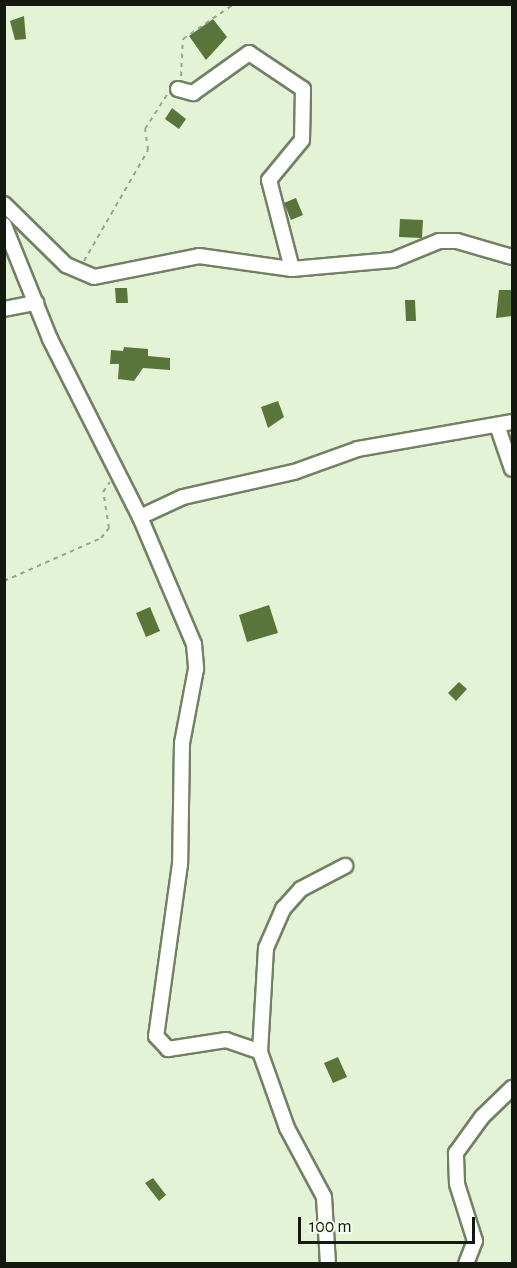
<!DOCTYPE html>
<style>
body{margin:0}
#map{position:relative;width:517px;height:1268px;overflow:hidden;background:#e4f3d5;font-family:"Alegreya Sans",sans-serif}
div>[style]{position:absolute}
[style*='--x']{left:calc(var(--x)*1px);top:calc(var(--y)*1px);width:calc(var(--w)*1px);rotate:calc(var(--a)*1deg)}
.building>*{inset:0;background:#5a753a}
.path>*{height:2px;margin-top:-1px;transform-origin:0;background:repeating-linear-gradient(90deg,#98a48d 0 4.5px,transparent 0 9px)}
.roads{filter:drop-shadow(2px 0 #738066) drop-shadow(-2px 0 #738066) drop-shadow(0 2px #738066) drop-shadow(0 -2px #738066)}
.minor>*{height:14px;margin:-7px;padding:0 7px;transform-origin:7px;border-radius:7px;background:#fff}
span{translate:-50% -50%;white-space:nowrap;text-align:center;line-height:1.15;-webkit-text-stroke:4.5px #f5feec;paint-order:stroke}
.frame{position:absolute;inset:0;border:6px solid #14190f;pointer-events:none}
.scale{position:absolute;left:298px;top:1217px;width:177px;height:27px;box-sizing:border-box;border:3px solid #14190f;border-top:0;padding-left:8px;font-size:18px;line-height:21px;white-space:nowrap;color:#14190f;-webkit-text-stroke:4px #f5feec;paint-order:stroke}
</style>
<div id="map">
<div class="building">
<div style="clip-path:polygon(24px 16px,26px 39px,15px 40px,10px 21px)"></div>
<div style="clip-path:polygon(213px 19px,227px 37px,206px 60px,189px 36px)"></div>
<div style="clip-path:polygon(172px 108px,186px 119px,179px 129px,165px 119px)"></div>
<div style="clip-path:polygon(296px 198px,303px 215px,291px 220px,284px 203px)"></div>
<div style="clip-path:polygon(400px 219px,423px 220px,422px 238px,399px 237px)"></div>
<div style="clip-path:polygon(115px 288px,127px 288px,128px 303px,116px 303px)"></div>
<div style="clip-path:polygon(499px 290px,513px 290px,513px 316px,496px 318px)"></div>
<div style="clip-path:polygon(405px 300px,415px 300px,416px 321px,406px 321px)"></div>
<div style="clip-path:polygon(124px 347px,148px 349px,148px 356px,170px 358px,170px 370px,143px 368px,134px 381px,118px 379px,119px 364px,110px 364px,111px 350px,123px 351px)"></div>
<div style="clip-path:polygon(278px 401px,284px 417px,268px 428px,261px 407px)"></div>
<div style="clip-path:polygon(269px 605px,278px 633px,247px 642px,239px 615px)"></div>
<div style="clip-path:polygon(150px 607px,160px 631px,146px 637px,136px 613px)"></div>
<div style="clip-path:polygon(459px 682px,467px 689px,456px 701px,448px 693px)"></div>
<div style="clip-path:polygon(338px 1057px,347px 1077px,333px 1083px,324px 1063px)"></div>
<div style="clip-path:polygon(153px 1178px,166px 1195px,159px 1201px,145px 1183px)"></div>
</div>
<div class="path">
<div style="--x:235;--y:4;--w:1;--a:0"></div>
<div style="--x:181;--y:76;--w:37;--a:-87"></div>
<div style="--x:183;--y:39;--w:62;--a:-34.5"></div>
<div style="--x:84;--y:261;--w:128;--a:-60"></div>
<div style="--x:148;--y:150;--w:21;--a:-98"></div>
<div style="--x:145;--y:129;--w:43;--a:-57.4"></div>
<div style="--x:4;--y:581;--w:106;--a:-23.9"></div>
<div style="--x:101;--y:538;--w:13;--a:-51"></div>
<div style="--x:109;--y:528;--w:36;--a:-99"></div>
<div style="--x:103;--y:492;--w:12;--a:-55"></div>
</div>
<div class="roads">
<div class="minor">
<div style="--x:178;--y:89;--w:16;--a:15"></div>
<div style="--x:193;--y:93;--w:69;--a:-35.5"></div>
<div style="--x:249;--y:53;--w:65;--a:33.7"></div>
<div style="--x:303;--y:89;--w:51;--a:91.1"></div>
<div style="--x:302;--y:140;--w:52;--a:129.5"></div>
<div style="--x:269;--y:180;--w:92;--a:75.5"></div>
<div style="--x:4;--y:204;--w:87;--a:44.5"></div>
<div style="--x:66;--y:265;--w:30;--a:23"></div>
<div style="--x:94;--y:277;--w:107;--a:-11.3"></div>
<div style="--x:199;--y:256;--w:94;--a:8"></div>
<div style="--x:292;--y:269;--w:101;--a:-5.1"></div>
<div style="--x:393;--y:260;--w:50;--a:-22.4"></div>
<div style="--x:439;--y:241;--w:18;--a:0"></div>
<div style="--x:457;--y:241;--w:57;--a:16.2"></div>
<div style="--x:4;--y:225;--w:123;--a:68"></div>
<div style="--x:50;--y:339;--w:199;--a:63.2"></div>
<div style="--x:140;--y:517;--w:138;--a:67"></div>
<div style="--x:194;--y:644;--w:25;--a:85"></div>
<div style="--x:196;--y:669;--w:75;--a:100.7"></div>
<div style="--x:182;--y:743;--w:121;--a:90.9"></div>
<div style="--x:180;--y:864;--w:174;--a:97.9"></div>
<div style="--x:156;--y:1036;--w:18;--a:47"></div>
<div style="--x:168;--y:1049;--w:59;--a:-8.8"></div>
<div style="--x:226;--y:1040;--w:36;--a:19"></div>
<div style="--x:260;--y:1052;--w:81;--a:70.4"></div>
<div style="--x:287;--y:1128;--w:78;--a:61.8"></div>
<div style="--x:324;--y:1197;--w:67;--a:86.6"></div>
<div style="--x:4;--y:309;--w:33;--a:-11"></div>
<div style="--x:498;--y:428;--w:43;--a:71.1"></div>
<div style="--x:140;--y:517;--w:47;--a:-24.9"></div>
<div style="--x:183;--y:497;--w:114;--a:-12.7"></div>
<div style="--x:294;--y:472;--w:68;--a:-19.8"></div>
<div style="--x:358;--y:449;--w:156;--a:-9.9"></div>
<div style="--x:260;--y:1052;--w:104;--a:-86.7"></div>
<div style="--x:266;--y:948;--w:43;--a:-66.4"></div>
<div style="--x:283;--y:909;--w:27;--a:-48"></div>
<div style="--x:301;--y:889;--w:50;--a:-27.6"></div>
<div style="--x:466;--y:1264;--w:25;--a:-69"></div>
<div style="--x:475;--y:1241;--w:60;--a:-107.5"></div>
<div style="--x:457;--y:1184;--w:31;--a:-92"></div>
<div style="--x:456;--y:1153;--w:44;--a:-54.2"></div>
<div style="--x:482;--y:1117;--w:42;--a:-44"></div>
</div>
</div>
<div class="frame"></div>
<div class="scale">100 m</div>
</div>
